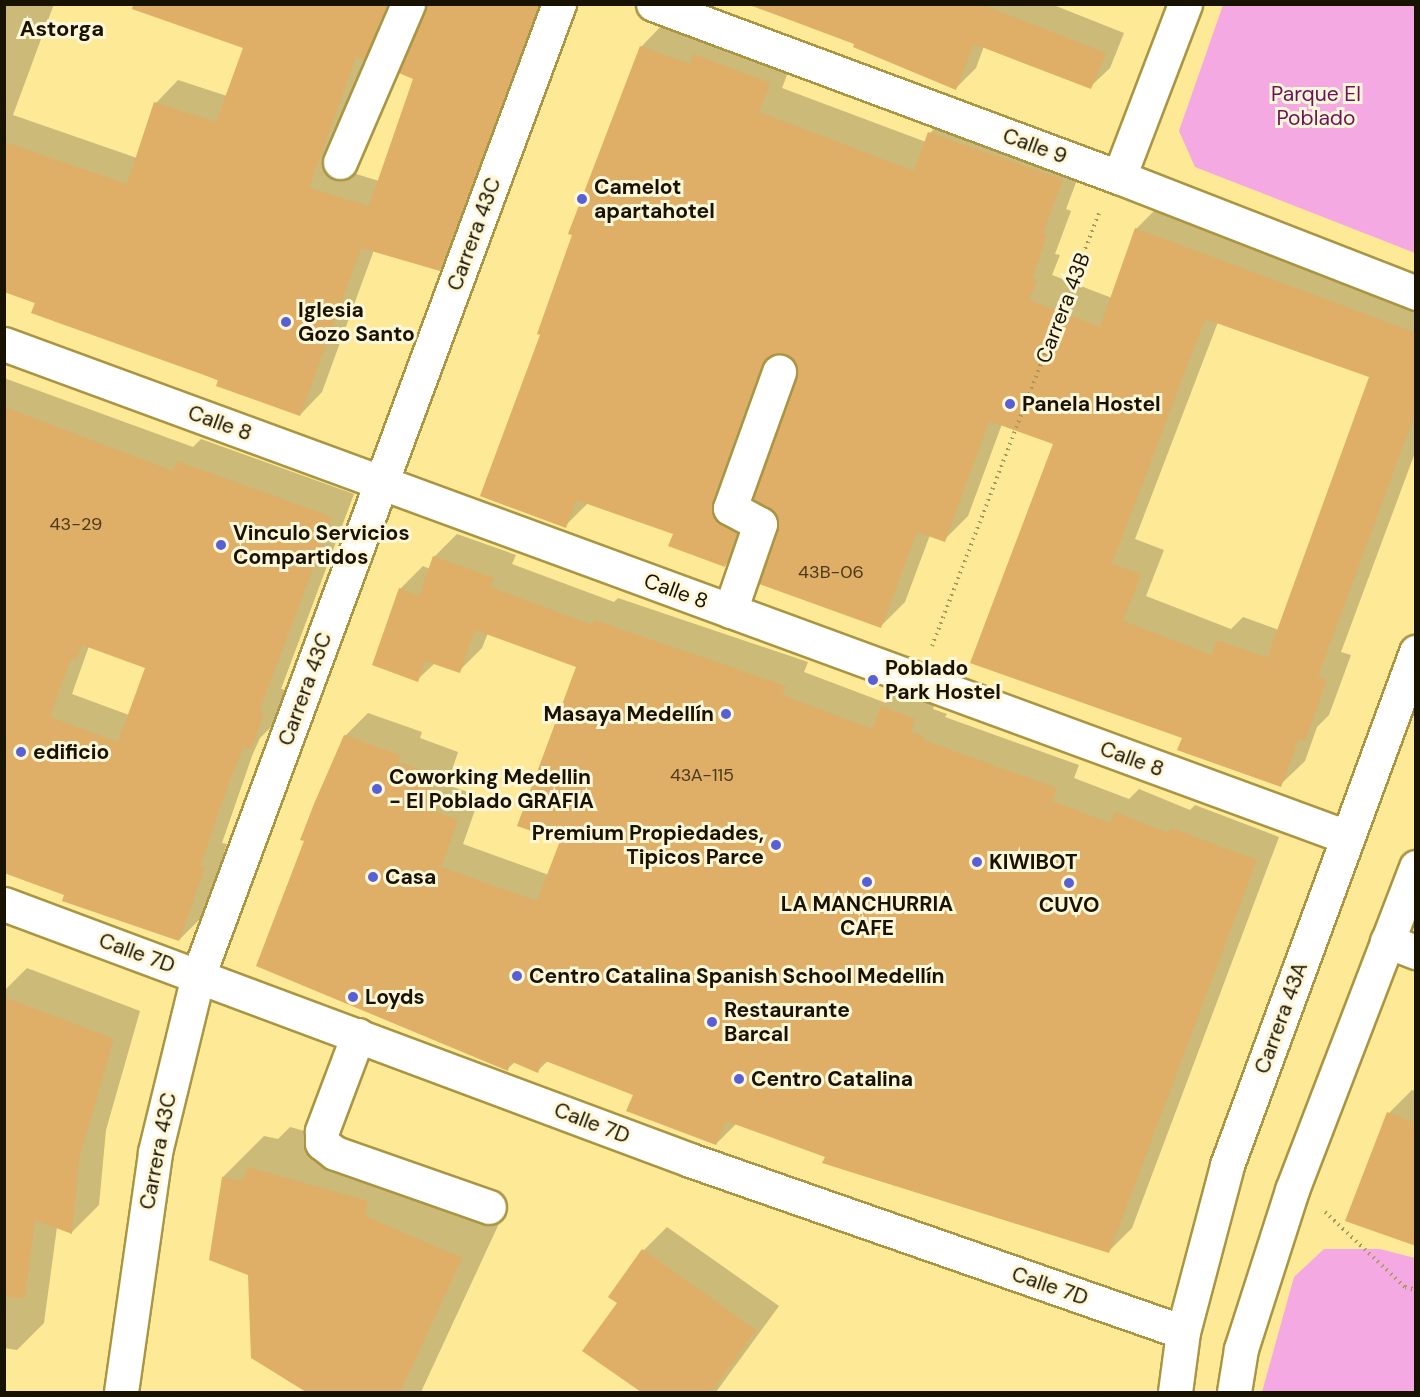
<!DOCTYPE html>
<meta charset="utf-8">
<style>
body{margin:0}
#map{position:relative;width:1420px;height:1397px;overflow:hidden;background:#fee996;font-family:"DM Sans",sans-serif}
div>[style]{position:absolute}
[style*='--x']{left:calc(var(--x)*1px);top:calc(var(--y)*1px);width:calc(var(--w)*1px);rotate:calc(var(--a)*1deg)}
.green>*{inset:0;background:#f4a9e2}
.shadow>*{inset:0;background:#0003}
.building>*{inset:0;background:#dfae67}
.path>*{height:4px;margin-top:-2px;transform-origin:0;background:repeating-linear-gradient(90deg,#a5965c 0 1.5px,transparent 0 6px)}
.roads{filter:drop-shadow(2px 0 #aa9543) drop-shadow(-2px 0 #aa9543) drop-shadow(0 2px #aa9543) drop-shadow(0 -2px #aa9543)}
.minor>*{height:33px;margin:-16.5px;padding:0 16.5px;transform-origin:16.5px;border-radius:16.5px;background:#fff}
.major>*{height:33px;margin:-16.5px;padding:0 16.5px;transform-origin:16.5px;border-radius:16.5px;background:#fff}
.dots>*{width:16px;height:16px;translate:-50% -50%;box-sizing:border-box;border:3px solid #fff7d7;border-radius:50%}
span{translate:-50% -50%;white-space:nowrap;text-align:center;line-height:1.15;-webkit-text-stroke:6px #fff7d7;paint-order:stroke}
.number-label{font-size:18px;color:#4a391a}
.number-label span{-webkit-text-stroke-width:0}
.park-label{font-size:21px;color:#6a115d}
.street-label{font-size:21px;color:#181200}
.poi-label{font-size:21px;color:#181200;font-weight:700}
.left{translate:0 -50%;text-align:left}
.right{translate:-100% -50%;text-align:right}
.neighbourhood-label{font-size:22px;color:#181200;font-weight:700}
.frame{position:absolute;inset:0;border:6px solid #181200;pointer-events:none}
</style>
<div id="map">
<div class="green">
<div style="clip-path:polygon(1223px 5px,1415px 5px,1415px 253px,1195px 167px,1179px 131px)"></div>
<div style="clip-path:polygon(1324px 1249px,1380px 1249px,1415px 1258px,1415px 1392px,1262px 1392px,1294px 1277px)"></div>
</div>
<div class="shadow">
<div style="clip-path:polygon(4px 4px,54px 4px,13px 115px,137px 158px,156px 103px,178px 80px,227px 96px,244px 47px,189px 4px,400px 4px,330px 166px,379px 181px,415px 78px,426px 4px,552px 4px,462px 247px,439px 269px,374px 250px,322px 392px,300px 415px,4px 290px)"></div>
<div style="clip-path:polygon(746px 4px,1051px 4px,1124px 33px,1110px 68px,1090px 87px,984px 46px,976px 68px,956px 88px,825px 31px)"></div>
<div style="clip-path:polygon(evenodd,665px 22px,793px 59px,782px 88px,926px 142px,930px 133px,954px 109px,1086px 156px,1066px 209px,1071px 211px,1055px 254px,1060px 255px,1052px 275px,1112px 298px,1136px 229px,1160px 205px,1416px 300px,1416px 450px,1341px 652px,1351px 655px,1329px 715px,1317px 727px,1305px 761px,1280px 785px,1184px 737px,972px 662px,1055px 443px,1002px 424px,968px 516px,944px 540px,930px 535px,905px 602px,881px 626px,780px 522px,776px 512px,755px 498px,799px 369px,787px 353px,781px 353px,736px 476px,749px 541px,725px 565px,675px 533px,588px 503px,565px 526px,542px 334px,641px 47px,665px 22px,1218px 322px,1371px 376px,1279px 630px,1243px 617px,1231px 629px,1146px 596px,1164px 550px,1135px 539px,1218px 322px)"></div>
<div style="clip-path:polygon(evenodd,4px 378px,193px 447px,201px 439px,354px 494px,281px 689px,286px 690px,274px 724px,260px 738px,252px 756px,222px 843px,227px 844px,202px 917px,179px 940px,66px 894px,4px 847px,4px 378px,89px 646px,147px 667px,129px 715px,72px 694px,89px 646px)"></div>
<div style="clip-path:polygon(457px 534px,516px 555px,512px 564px,614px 602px,618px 598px,808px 662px,804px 672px,886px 703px,905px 684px,937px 696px,933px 709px,947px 714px,945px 717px,1079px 765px,1074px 778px,1129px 799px,1139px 789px,1190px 810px,1195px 805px,1279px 837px,1132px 1228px,1109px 1251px,737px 1123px,716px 1144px,634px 1094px,548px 1061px,537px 1071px,515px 1062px,507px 1069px,345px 736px,368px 713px,422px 732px,420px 738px,458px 752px,447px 785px,480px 796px,463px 844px,549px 875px,562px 840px,578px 666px,488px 633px,482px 648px,459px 671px,435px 663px,417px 680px,400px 589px,423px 566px,430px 569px,434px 557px)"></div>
<div style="clip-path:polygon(27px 968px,140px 1011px,106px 1130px,99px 1205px,72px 1232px,57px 1227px,44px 1323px,17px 1350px,4px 1348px,4px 991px)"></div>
<div style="clip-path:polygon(1412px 1090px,1416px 1091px,1416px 1244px,1389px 1113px)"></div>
<div style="clip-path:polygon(290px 1127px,409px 1160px,405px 1175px,502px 1217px,421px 1392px,309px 1392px,252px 1357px,249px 1273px,223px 1177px,264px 1136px,278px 1139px)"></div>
<div style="clip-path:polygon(667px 1227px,779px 1306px,716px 1392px,643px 1392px,585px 1351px,619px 1303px,644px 1250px)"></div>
</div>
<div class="building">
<div style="clip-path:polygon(133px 4px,387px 4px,364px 60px,356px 57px,309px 188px,369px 206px,413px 79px,399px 73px,426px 4px,539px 4px,440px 271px,361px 248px,300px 416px,216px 386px,218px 380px,31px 313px,35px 303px,4px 292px,4px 142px,127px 184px,154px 102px,216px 122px,243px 48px,132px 9px)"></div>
<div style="clip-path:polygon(759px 4px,980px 4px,1106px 53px,1091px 89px,974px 44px,956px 90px,853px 47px,854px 44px,758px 8px)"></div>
<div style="clip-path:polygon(evenodd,640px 46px,690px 64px,693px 54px,770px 83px,759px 112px,914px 171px,928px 132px,1063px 180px,1043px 233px,1047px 235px,1032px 278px,1037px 280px,1029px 300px,1100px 327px,1135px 228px,1416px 333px,1416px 411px,1318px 676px,1327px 680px,1305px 741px,1299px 738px,1281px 787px,1177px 750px,1182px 738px,970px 663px,1053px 444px,989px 421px,945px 542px,917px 532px,881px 628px,759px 584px,779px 522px,775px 513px,753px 499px,797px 378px,794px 360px,785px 354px,767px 357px,761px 366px,712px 502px,715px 519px,737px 533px,725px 567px,668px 546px,673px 534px,576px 500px,566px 528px,480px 496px,540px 335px,537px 334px,572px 235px,568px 234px,640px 46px,1205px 319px,1369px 377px,1267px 658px,1217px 640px,1212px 655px,1123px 621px,1141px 574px,1112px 564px,1205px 319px)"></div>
<div style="clip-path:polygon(evenodd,4px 407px,173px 471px,177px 461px,332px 517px,259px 712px,264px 714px,251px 749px,244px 746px,230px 780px,200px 866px,205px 867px,179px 941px,62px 901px,64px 895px,4px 873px,4px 407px,82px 645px,145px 668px,118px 742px,50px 717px,71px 658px,76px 660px,82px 645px)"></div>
<div style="clip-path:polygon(433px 556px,494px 578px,490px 587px,592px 625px,594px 620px,786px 686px,782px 695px,872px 729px,881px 706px,915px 719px,911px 732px,925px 737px,923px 740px,1057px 788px,1052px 801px,1110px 823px,1115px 812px,1168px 833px,1171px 828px,1257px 860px,1109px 1253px,822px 1163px,825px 1157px,726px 1121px,716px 1145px,626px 1111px,633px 1095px,543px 1060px,538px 1073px,510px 1061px,508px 1071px,256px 966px,304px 841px,300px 840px,314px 804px,344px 735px,400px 755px,398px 762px,436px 775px,425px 808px,458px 820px,441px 867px,537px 901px,560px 841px,517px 826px,576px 667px,475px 630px,460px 673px,425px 661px,418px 682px,372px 665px,399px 588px,419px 596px)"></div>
<div style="clip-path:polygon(4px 997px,114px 1039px,79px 1159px,72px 1234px,35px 1220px,25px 1298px,4px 1297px)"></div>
<div style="clip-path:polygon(1387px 1112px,1416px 1123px,1416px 1246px,1345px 1221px)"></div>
<div style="clip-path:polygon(248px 1167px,368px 1201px,365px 1216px,462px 1258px,400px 1392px,306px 1392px,251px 1358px,248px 1275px,209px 1260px,222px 1177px,242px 1181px)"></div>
<div style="clip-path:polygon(642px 1249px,756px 1330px,711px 1392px,641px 1392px,582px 1351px,617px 1303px,608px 1297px)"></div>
</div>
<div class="path">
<div style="--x:932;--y:646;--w:466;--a:-68.9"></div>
<div style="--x:1325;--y:1212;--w:110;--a:43.2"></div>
<div style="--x:1405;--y:1287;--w:11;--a:15"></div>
</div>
<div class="roads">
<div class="minor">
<div style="--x:653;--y:4;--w:497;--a:20.4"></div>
<div style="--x:1119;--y:177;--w:319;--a:21.3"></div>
<div style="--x:340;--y:162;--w:172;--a:-66.7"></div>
<div style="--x:1119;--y:177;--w:185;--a:-69.1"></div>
<div style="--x:4;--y:344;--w:1431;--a:20.16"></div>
<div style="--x:730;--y:611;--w:92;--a:-71"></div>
<div style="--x:760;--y:524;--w:34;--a:-152"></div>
<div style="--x:730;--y:508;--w:145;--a:-70.2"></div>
<div style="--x:4;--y:904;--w:732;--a:20.46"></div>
<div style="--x:690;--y:1160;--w:522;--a:19.23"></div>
<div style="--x:1387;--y:941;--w:31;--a:21"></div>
<div style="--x:358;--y:1035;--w:103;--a:110.6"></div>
<div style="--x:322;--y:1131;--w:12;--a:90"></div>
<div style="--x:322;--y:1143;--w:16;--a:38"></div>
<div style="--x:335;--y:1153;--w:163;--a:19.3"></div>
<div style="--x:121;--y:1392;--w:242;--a:-81.9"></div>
<div style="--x:155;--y:1152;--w:181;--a:-76.3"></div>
<div style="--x:198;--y:976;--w:1037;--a:-69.63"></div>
</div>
<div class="major">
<div style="--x:1175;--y:1392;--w:61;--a:-82.4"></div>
<div style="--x:1183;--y:1332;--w:173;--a:-75.2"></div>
<div style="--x:1227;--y:1165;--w:547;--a:-69.78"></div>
<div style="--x:1234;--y:1392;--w:44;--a:-80.8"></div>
<div style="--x:1241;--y:1349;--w:167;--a:-72.2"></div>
<div style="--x:1292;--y:1190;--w:346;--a:-69"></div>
</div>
</div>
<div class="dots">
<div style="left:582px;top:199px;background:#5760d7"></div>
<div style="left:286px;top:322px;background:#5760d7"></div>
<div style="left:1010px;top:404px;background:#5760d7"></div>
<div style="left:221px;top:545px;background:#5760d7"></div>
<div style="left:873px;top:680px;background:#5760d7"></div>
<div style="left:726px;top:714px;background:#5760d7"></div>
<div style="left:21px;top:752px;background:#5760d7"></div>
<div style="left:377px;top:789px;background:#5760d7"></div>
<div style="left:776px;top:845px;background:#5760d7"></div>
<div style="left:977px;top:862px;background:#5760d7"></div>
<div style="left:373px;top:877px;background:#5760d7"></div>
<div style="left:867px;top:882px;background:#5760d7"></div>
<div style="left:1069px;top:883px;background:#5760d7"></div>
<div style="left:517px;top:976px;background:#5760d7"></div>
<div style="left:353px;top:997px;background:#5760d7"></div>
<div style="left:712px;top:1022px;background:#5760d7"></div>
<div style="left:739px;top:1079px;background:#5760d7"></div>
</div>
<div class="number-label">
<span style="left:76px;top:524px">43-29</span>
<span style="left:831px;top:572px">43B-06</span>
<span style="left:702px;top:775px">43A-115</span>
</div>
<div class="park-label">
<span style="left:1316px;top:106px">Parque El<br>Poblado</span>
</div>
<div class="street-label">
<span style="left:1035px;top:146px;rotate:20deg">Calle 9</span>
<span style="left:474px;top:234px;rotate:-70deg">Carrera 43C</span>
<span style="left:1063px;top:308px;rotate:-69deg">Carrera 43B</span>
<span style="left:220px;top:423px;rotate:20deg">Calle 8</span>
<span style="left:676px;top:591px;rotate:20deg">Calle 8</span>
<span style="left:305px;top:689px;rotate:-70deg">Carrera 43C</span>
<span style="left:1132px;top:759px;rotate:20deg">Calle 8</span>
<span style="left:137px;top:953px;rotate:20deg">Calle 7D</span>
<span style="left:1281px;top:1018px;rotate:-70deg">Carrera 43A</span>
<span style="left:592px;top:1123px;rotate:21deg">Calle 7D</span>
<span style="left:158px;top:1151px;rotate:-79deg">Carrera 43C</span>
<span style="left:1050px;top:1286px;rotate:19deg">Calle 7D</span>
</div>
<div class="poi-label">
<span class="left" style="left:594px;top:199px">Camelot<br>apartahotel</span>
<span class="left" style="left:298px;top:322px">Iglesia<br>Gozo Santo</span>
<span class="left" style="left:1022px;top:404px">Panela Hostel</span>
<span class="left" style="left:233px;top:545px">Vinculo Servicios<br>Compartidos</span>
<span class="left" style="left:885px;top:680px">Poblado<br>Park Hostel</span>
<span class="right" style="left:714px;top:714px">Masaya Medellín</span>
<span class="left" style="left:33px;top:752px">edificio</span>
<span class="left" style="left:389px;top:789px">Coworking Medellin<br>- El Poblado GRAFIA</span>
<span class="right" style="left:764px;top:845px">Premium Propiedades,<br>Tipicos Parce</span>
<span class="left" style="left:989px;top:862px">KIWIBOT</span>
<span class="left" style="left:385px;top:877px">Casa</span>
<span style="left:867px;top:916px">LA MANCHURRIA<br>CAFE</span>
<span style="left:1069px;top:905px">CUVO</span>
<span class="left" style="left:529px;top:976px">Centro Catalina Spanish School Medellín</span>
<span class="left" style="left:365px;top:997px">Loyds</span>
<span class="left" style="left:724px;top:1022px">Restaurante<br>Barcal</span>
<span class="left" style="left:751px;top:1079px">Centro Catalina</span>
</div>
<div class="neighbourhood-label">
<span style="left:62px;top:29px">Astorga</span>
</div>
<div class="frame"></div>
</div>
